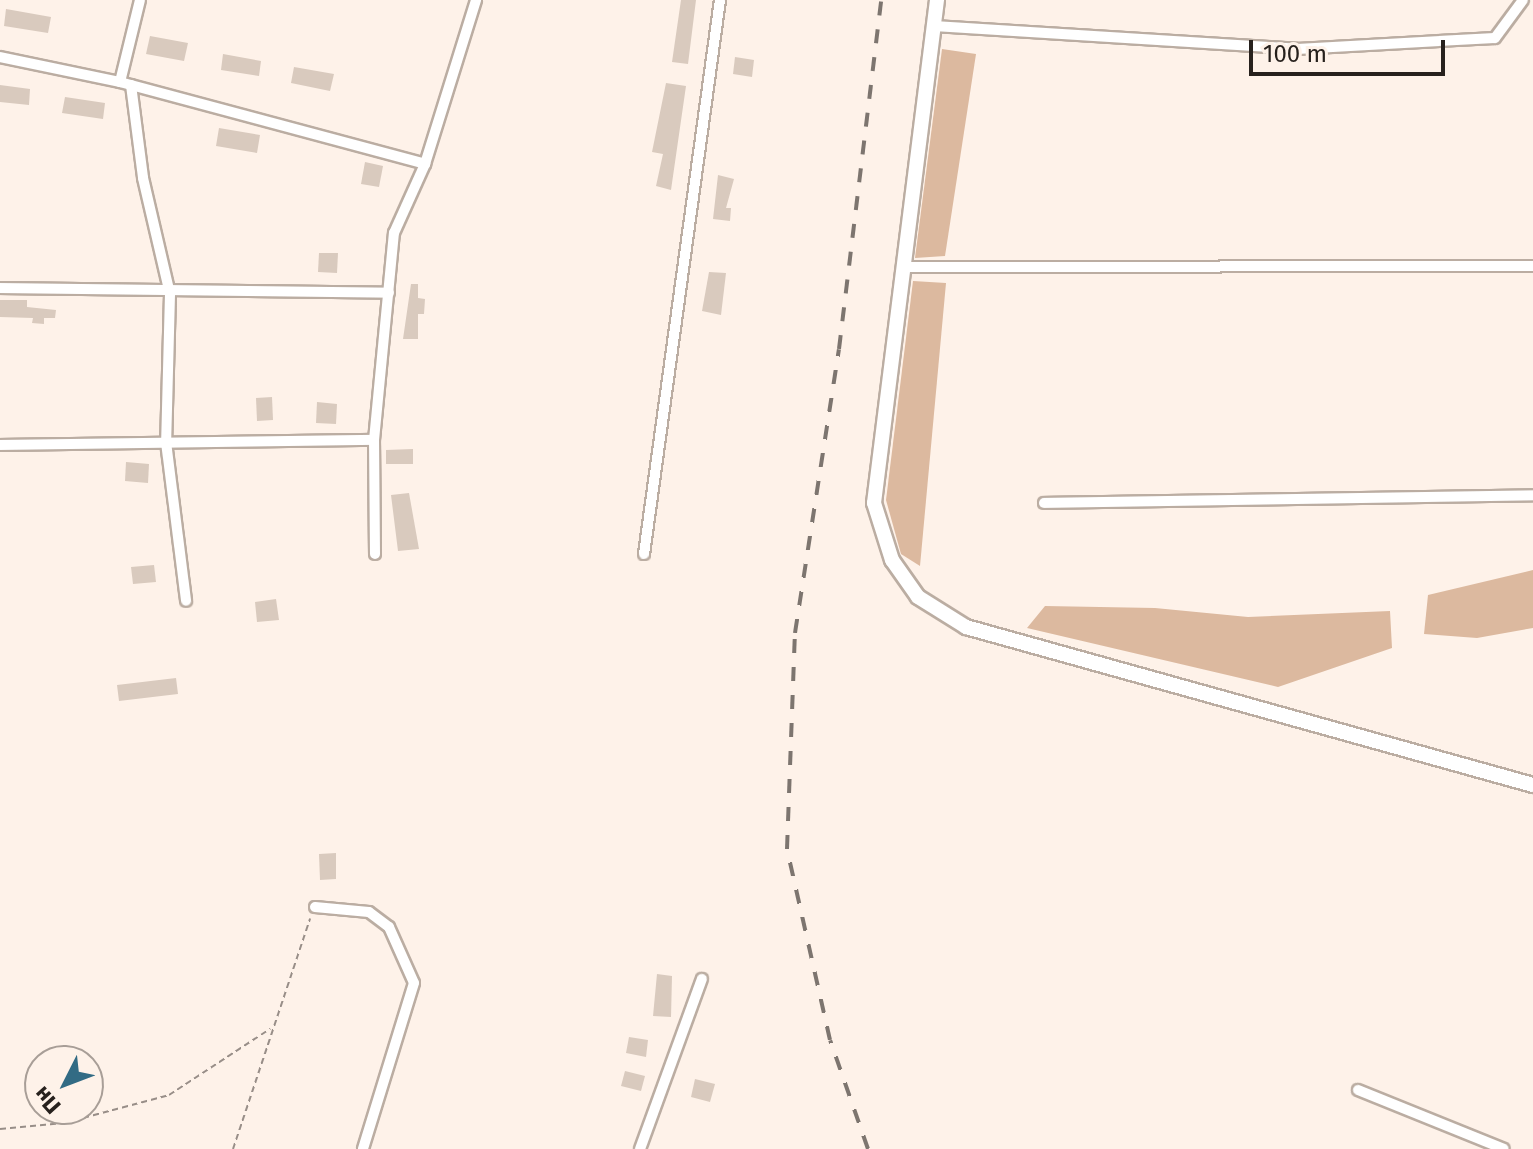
<!DOCTYPE html>
<meta charset="utf-8">
<style>
body{margin:0}
#map{position:relative;width:1533px;height:1149px;overflow:hidden;background:#fef2e9;font-family:"Fira Sans",sans-serif}
div>[style]{position:absolute}
[style*='--x']{left:calc(var(--x)*1px);top:calc(var(--y)*1px);width:calc(var(--w)*1px);rotate:calc(var(--a)*1deg)}
.green>*{inset:0;background:#dcb99f}
.building>*{inset:0;background:#d9cabe}
.path>*{height:2px;margin-top:-1px;transform-origin:0;background:repeating-linear-gradient(90deg,#988e88 0 6px,transparent 0 10px)}
.roads{filter:drop-shadow(2px 0 #bbada2) drop-shadow(-2px 0 #bbada2) drop-shadow(0 2px #bbada2) drop-shadow(0 -2px #bbada2)}
.street>*{height:10px;margin:-5px;padding:0 5px;transform-origin:5px;border-radius:5px;background:#fff}
.secondary>*{height:14px;margin:-7px;padding:0 7px;transform-origin:7px;border-radius:7px;background:#fff}
.rail>*{height:4px;margin-top:-2px;transform-origin:0;background:repeating-linear-gradient(90deg,#7d756f 0 14px,transparent 0 28px)}
span{translate:-50% -50%;white-space:nowrap;text-align:center;line-height:1.15;-webkit-text-stroke:7px #fef2e9;paint-order:stroke}
.north{position:absolute;left:24px;top:1045px;width:80px;height:80px;box-sizing:border-box;background:#fef2e9;border:2px solid #a89e97;border-radius:50%;rotate:228deg;font-size:22px;font-weight:700;line-height:32px;text-align:center;color:#27211d}
.north::after{content:'';display:block;margin:auto;width:28px;height:36px;background:#326b84;clip-path:polygon(50% 0,100% 100%,50% 72%,0 100%)}
.scale{position:absolute;left:1249px;top:40px;width:196px;height:36px;box-sizing:border-box;border:4px solid #27211d;border-top:0;padding-left:10px;font-size:24px;line-height:28px;white-space:nowrap;color:#27211d;-webkit-text-stroke:6px #fef2e9;paint-order:stroke}
</style>
<div id="map">
<div class="green">
<div style="clip-path:polygon(942px 49px,976px 54px,945px 256px,915px 258px)"></div>
<div style="clip-path:polygon(913px 281px,946px 283px,920px 566px,901px 554px,886px 500px)"></div>
<div style="clip-path:polygon(1533px 570px,1533px 628px,1477px 638px,1424px 634px,1428px 595px)"></div>
<div style="clip-path:polygon(1045px 606px,1155px 608px,1248px 617px,1390px 611px,1392px 648px,1278px 687px,1027px 628px)"></div>
</div>
<div class="building">
<div style="clip-path:polygon(681px 0,696px 0,688px 64px,672px 62px)"></div>
<div style="clip-path:polygon(6px 9px,51px 17px,48px 33px,4px 26px)"></div>
<div style="clip-path:polygon(150px 36px,188px 43px,184px 61px,146px 54px)"></div>
<div style="clip-path:polygon(223px 54px,261px 61px,259px 76px,221px 70px)"></div>
<div style="clip-path:polygon(735px 57px,754px 60px,752px 77px,733px 74px)"></div>
<div style="clip-path:polygon(294px 67px,334px 74px,330px 91px,291px 83px)"></div>
<div style="clip-path:polygon(666px 83px,686px 86px,671px 190px,656px 186px,663px 154px,652px 152px)"></div>
<div style="clip-path:polygon(0 85px,30px 89px,29px 105px,0 102px)"></div>
<div style="clip-path:polygon(65px 97px,105px 103px,103px 119px,62px 113px)"></div>
<div style="clip-path:polygon(219px 128px,260px 135px,257px 153px,216px 146px)"></div>
<div style="clip-path:polygon(365px 162px,383px 166px,379px 187px,361px 184px)"></div>
<div style="clip-path:polygon(718px 175px,734px 179px,726px 208px,731px 208px,730px 221px,713px 219px)"></div>
<div style="clip-path:polygon(319px 253px,338px 253px,337px 273px,318px 272px)"></div>
<div style="clip-path:polygon(709px 272px,726px 273px,721px 315px,702px 311px)"></div>
<div style="clip-path:polygon(411px 284px,418px 284px,418px 298px,425px 299px,424px 314px,418px 314px,418px 339px,403px 339px)"></div>
<div style="clip-path:polygon(0 300px,27px 300px,27px 307px,56px 310px,55px 318px,44px 318px,44px 324px,32px 323px,33px 318px,0 317px)"></div>
<div style="clip-path:polygon(272px 397px,273px 420px,257px 421px,256px 398px)"></div>
<div style="clip-path:polygon(317px 402px,337px 404px,336px 424px,316px 423px)"></div>
<div style="clip-path:polygon(413px 449px,413px 464px,386px 464px,386px 450px)"></div>
<div style="clip-path:polygon(126px 462px,149px 464px,148px 483px,125px 481px)"></div>
<div style="clip-path:polygon(409px 493px,419px 549px,398px 551px,391px 495px)"></div>
<div style="clip-path:polygon(154px 565px,156px 582px,133px 584px,131px 567px)"></div>
<div style="clip-path:polygon(276px 599px,279px 620px,257px 622px,255px 602px)"></div>
<div style="clip-path:polygon(176px 678px,178px 694px,119px 701px,117px 685px)"></div>
<div style="clip-path:polygon(336px 853px,336px 879px,320px 880px,319px 854px)"></div>
<div style="clip-path:polygon(657px 974px,672px 976px,671px 1017px,653px 1016px)"></div>
<div style="clip-path:polygon(629px 1037px,648px 1040px,646px 1057px,626px 1053px)"></div>
<div style="clip-path:polygon(625px 1071px,645px 1076px,641px 1091px,621px 1086px)"></div>
<div style="clip-path:polygon(695px 1079px,715px 1084px,710px 1102px,691px 1097px)"></div>
</div>
<div class="path">
<div style="--x:0;--y:1129;--w:64;--a:-5.4"></div>
<div style="--x:64;--y:1123;--w:109;--a:-14.9"></div>
<div style="--x:169;--y:1095;--w:121;--a:-33.2"></div>
<div style="--x:233;--y:1149;--w:243;--a:-71.5"></div>
</div>
<div class="roads">
<div class="street">
<div style="--x:934;--y:26;--w:364;--a:3.6"></div>
<div style="--x:1297;--y:49;--w:198;--a:-3.2"></div>
<div style="--x:1495;--y:38;--w:47;--a:-53.6"></div>
<div style="--x:0;--y:57;--w:123;--a:11.8"></div>
<div style="--x:120;--y:82;--w:316;--a:15"></div>
<div style="--x:120;--y:82;--w:84;--a:-76.3"></div>
<div style="--x:131;--y:85;--w:94;--a:82.6"></div>
<div style="--x:143;--y:178;--w:119;--a:76.9"></div>
<div style="--x:170;--y:294;--w:148;--a:91.5"></div>
<div style="--x:166;--y:442;--w:160;--a:82.8"></div>
<div style="--x:904;--y:267;--w:629;--a:-0.09"></div>
<div style="--x:0;--y:288;--w:389;--a:0.7"></div>
<div style="--x:0;--y:445;--w:374;--a:-0.8"></div>
<div style="--x:1044;--y:503;--w:489;--a:-0.9"></div>
<div style="--x:375;--y:554;--w:114;--a:-90.5"></div>
<div style="--x:374;--y:440;--w:208;--a:-84.5"></div>
<div style="--x:394;--y:233;--w:76;--a:-65.8"></div>
<div style="--x:425;--y:164;--w:172;--a:-72.7"></div>
<div style="--x:644;--y:554;--w:559;--a:-82.19"></div>
<div style="--x:315;--y:907;--w:54;--a:5.3"></div>
<div style="--x:369;--y:912;--w:25;--a:37"></div>
<div style="--x:389;--y:927;--w:61;--a:65.9"></div>
<div style="--x:414;--y:983;--w:174;--a:107.1"></div>
<div style="--x:1358;--y:1090;--w:157;--a:22"></div>
<div style="--x:640;--y:1149;--w:181;--a:-70"></div>
</div>
<div class="secondary">
<div style="--x:937;--y:0;--w:507;--a:97.14"></div>
<div style="--x:874;--y:503;--w:60;--a:72.5"></div>
<div style="--x:892;--y:560;--w:45;--a:54.9"></div>
<div style="--x:918;--y:597;--w:57;--a:32"></div>
<div style="--x:966;--y:627;--w:589;--a:15.57"></div>
</div>
</div>
<div class="rail">
<div style="--x:868;--y:1149;--w:115;--a:-109.2"></div>
<div style="--x:830;--y:1040;--w:196;--a:-102.7"></div>
<div style="--x:787;--y:849;--w:216;--a:-87.9"></div>
<div style="--x:795;--y:633;--w:287;--a:-81.2"></div>
<div style="--x:839;--y:349;--w:352;--a:-83.1"></div>
</div>
<div class="north">Пн</div>
<div class="scale">100 m</div>
</div>
